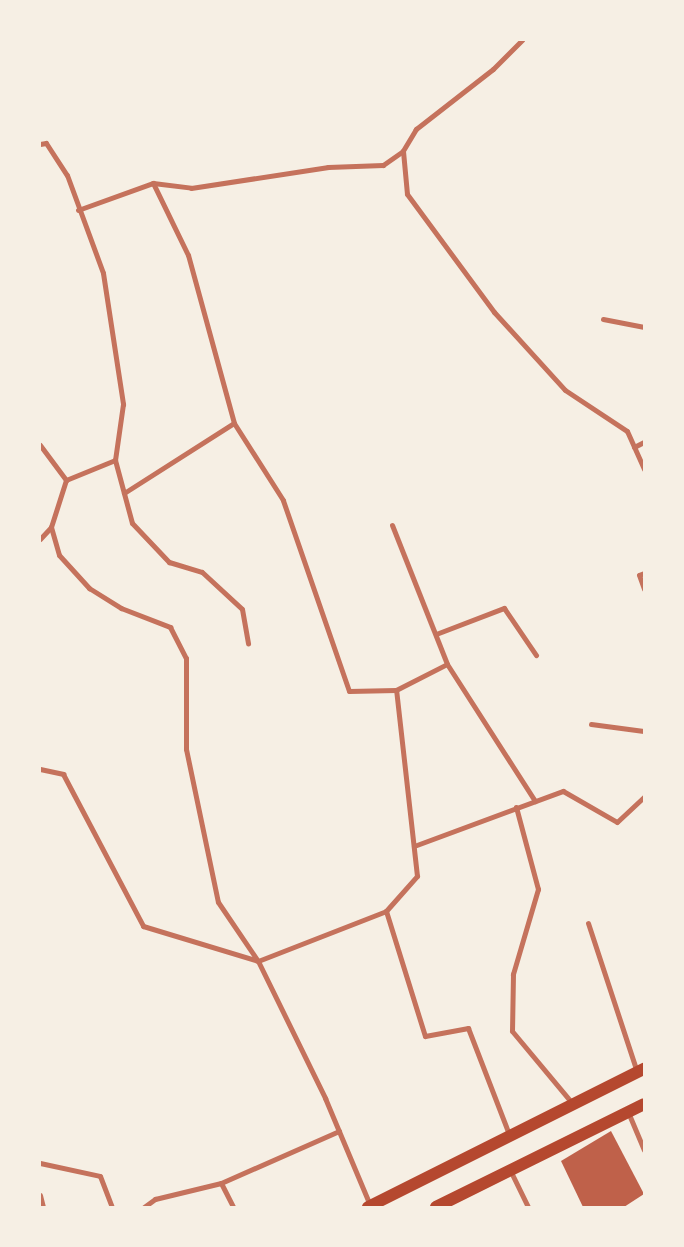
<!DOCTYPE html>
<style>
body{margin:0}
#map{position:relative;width:684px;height:1247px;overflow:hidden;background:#f6efe4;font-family:"Space Grotesk",sans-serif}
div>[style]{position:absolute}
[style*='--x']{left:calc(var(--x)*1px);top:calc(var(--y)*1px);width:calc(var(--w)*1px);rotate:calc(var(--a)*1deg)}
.building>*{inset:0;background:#bf614a}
.minor>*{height:5px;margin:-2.5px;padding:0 2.5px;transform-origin:2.5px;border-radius:2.5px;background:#c5725c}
.primary>*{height:12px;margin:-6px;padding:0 6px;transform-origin:6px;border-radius:6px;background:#b5482f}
span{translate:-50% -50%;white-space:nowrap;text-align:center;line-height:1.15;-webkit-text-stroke:4px #f6efe4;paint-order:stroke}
.frame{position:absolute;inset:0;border:41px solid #f6efe4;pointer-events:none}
</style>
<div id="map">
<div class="building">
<div style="clip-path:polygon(611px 1131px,644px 1194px,624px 1207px,583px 1207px,561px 1161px)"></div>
</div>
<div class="minor">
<div style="--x:522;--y:40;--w:41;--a:135"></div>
<div style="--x:493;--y:69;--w:98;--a:142.1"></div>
<div style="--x:416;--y:129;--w:26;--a:121"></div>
<div style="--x:403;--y:151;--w:43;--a:84.7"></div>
<div style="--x:407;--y:194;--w:147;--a:53.6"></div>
<div style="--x:494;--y:312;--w:105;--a:47.7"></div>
<div style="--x:565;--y:390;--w:74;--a:33.5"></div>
<div style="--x:627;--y:431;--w:42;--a:65.9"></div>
<div style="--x:40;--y:144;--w:6;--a:-9"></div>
<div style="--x:46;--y:143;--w:38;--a:57"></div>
<div style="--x:67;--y:175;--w:104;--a:69.8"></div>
<div style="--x:103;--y:273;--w:133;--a:81.3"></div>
<div style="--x:123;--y:404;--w:57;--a:98.1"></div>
<div style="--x:78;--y:210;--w:80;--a:-19.8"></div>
<div style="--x:153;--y:183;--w:38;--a:7"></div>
<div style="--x:191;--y:188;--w:139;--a:-8.7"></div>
<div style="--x:328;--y:167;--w:55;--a:-2.1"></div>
<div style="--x:383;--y:165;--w:24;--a:-35"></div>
<div style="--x:603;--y:319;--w:42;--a:11"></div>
<div style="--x:40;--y:445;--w:44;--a:53.4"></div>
<div style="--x:634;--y:447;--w:11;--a:-27"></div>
<div style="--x:124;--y:493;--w:130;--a:-32.5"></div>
<div style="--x:392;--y:525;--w:149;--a:68.4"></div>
<div style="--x:51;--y:527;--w:49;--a:-72.3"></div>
<div style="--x:66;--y:480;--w:53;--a:-22.2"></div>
<div style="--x:115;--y:460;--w:65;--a:74.9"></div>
<div style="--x:132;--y:523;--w:54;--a:46.5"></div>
<div style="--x:169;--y:562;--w:34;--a:17"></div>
<div style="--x:202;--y:572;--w:54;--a:42.8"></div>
<div style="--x:242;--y:609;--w:35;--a:80"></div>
<div style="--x:40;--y:539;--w:16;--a:-47"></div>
<div style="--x:51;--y:527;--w:29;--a:74"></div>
<div style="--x:59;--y:555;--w:45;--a:47.7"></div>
<div style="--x:89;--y:588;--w:38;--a:32"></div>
<div style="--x:121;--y:608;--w:53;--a:21.2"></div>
<div style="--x:170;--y:627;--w:35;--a:63"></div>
<div style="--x:186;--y:658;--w:91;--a:90"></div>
<div style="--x:186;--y:749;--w:156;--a:78.2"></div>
<div style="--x:218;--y:902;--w:71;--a:55.9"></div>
<div style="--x:258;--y:961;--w:137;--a:-21.3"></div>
<div style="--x:386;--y:911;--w:47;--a:-48.5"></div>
<div style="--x:417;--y:876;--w:187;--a:-96.4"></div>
<div style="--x:396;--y:690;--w:47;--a:178.8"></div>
<div style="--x:349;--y:691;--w:202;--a:-109.1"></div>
<div style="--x:283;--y:500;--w:91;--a:-122.5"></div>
<div style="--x:234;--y:423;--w:174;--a:-105.3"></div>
<div style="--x:188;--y:255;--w:80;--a:-115.9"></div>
<div style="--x:644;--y:573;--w:5;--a:158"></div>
<div style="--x:639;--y:575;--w:15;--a:70"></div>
<div style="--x:436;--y:634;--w:73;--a:-20.9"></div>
<div style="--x:504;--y:608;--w:57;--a:55.8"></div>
<div style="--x:396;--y:690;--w:57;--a:-27"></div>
<div style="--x:447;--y:664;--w:163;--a:57.3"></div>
<div style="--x:591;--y:724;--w:53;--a:7.5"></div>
<div style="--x:40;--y:769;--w:24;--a:12"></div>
<div style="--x:63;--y:774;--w:172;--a:62.2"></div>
<div style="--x:143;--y:926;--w:120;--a:16.9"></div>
<div style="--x:258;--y:961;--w:153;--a:63.9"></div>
<div style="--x:325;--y:1098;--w:116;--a:67.2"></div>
<div style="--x:516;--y:807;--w:85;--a:75"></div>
<div style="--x:538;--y:889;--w:89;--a:106.4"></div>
<div style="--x:513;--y:974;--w:57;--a:91"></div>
<div style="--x:512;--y:1031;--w:94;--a:50.2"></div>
<div style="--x:414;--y:846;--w:159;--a:-20.3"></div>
<div style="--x:563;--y:791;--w:62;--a:29.9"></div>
<div style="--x:617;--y:822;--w:37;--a:-43"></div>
<div style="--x:386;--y:911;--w:131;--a:72.7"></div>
<div style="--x:425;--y:1036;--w:44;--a:-10.5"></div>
<div style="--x:468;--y:1028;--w:114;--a:68.9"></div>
<div style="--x:588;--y:923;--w:157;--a:71.8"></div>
<div style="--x:628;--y:1112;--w:41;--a:67.2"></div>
<div style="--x:40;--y:1163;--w:61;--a:12.2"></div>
<div style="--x:100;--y:1176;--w:33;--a:69"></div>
<div style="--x:511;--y:1172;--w:39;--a:64"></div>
<div style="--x:221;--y:1183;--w:27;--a:63"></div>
<div style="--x:40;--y:1195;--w:12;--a:76"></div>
<div style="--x:144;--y:1207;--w:14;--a:-36"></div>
<div style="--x:155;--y:1199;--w:68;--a:-13.6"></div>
<div style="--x:221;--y:1183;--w:129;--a:-23.8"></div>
</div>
<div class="primary">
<div style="--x:368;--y:1207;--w:309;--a:-26.6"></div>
<div style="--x:436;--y:1207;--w:232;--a:-26.3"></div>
</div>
<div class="frame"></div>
</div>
